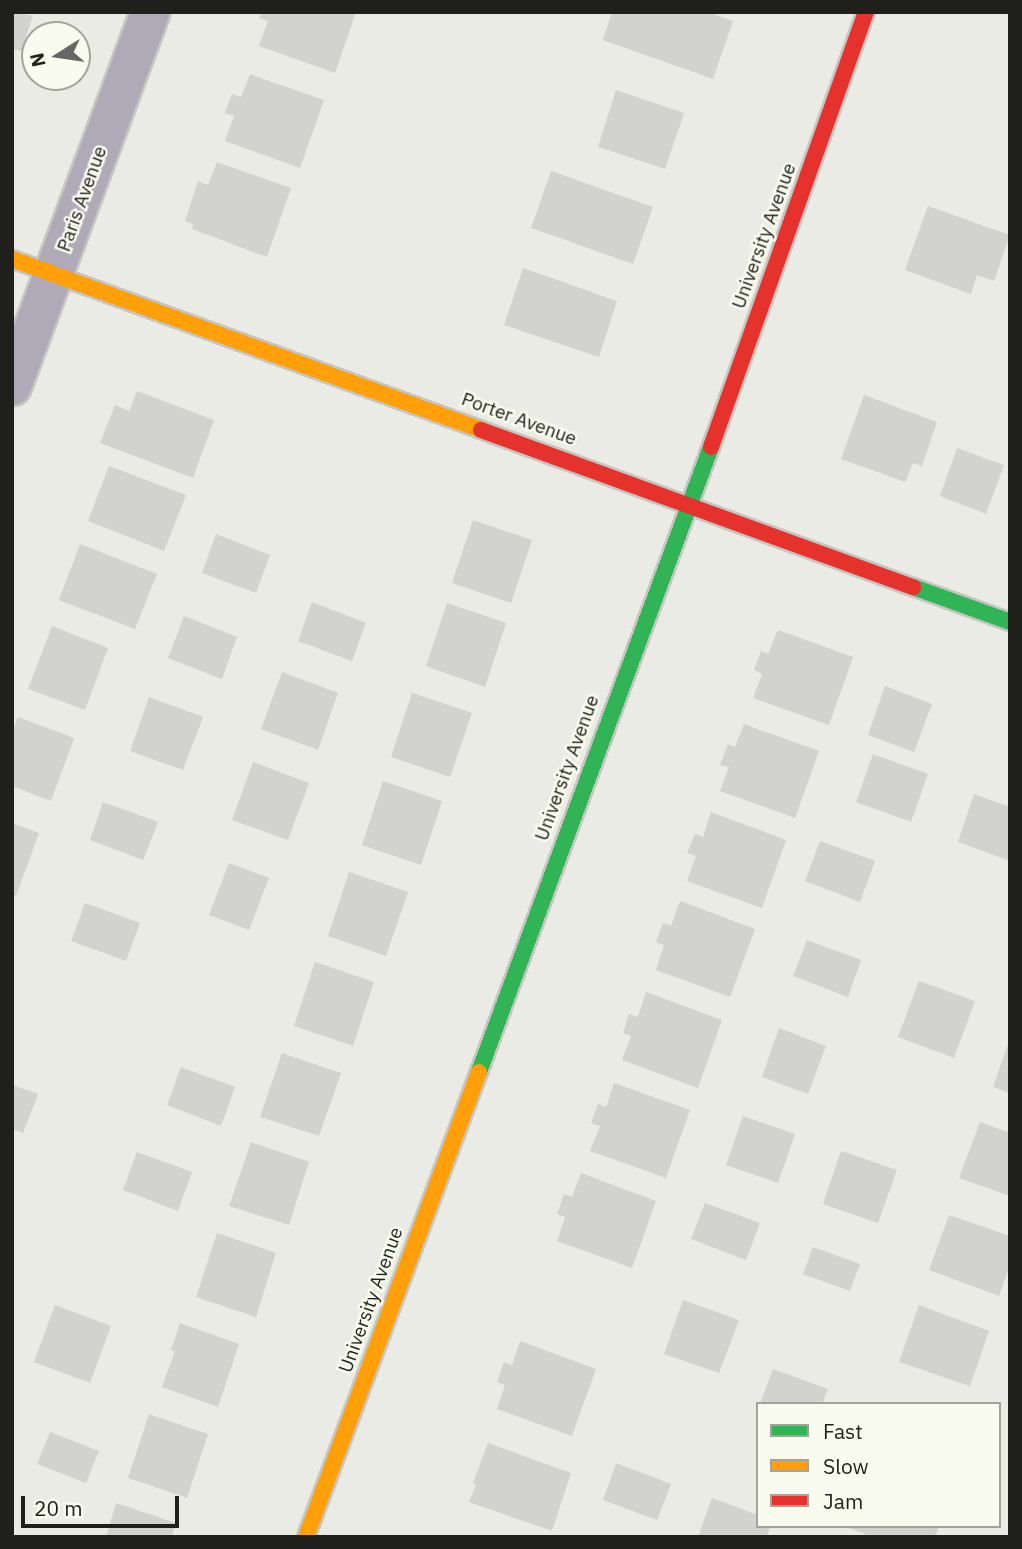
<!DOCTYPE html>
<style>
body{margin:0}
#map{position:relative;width:1022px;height:1549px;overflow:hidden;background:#eaebe5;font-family:"IBM Plex Sans",sans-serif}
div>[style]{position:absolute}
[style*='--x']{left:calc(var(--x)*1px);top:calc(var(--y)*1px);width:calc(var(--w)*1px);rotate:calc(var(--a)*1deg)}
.building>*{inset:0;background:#d2d2ce}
.roads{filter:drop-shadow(2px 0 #c5c5c1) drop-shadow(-2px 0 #c5c5c1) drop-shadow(0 2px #c5c5c1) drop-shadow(0 -2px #c5c5c1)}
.street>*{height:38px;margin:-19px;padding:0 19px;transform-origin:19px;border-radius:19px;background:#b0a9b7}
.fast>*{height:16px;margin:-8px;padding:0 8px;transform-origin:8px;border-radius:8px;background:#30b455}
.slow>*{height:16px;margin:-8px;padding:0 8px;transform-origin:8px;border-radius:8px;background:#ff9f0a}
.jam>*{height:16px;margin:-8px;padding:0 8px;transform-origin:8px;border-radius:8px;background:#e5322d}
span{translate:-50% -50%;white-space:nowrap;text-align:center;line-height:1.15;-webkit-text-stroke:5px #fafbef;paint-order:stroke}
.street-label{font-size:19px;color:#1f1f1b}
.frame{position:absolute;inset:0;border:14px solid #1f1f1b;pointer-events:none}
.legend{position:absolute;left:756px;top:1402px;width:245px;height:126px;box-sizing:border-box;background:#fafbef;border:2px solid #a2a39a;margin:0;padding:9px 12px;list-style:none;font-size:21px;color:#1f1f1b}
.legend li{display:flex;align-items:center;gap:14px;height:35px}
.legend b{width:35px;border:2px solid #a2a39a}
.north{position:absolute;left:21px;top:21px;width:70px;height:70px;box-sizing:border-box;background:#fafbef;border:2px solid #a2a39a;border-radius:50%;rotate:258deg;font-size:19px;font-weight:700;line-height:28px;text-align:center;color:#1f1f1b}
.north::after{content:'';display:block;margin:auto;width:24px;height:32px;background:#666662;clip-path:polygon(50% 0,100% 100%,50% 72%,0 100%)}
.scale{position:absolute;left:21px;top:1496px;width:158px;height:32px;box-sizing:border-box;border:4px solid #1f1f1b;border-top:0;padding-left:9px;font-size:21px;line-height:24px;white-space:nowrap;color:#1f1f1b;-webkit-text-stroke:5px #fafbef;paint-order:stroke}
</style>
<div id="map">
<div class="building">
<div style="clip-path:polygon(12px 12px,33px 16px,21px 51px,12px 49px)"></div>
<div style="clip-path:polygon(262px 12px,356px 12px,335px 73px,259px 46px,268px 21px,259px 18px)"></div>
<div style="clip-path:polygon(612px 12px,708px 12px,733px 21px,713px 79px,603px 40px)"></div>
<div style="clip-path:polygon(250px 74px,324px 100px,300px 168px,225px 141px,234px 116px,225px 113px,232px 94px,241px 97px)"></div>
<div style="clip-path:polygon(616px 90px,684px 113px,665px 169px,598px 147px)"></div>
<div style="clip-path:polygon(217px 162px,291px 188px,267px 257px,192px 229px,193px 224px,185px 221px,198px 181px,208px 185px)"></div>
<div style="clip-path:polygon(551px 171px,653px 207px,633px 264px,531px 228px)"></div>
<div style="clip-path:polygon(928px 206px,1010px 235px,994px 281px,977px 275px,971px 294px,905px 270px)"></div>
<div style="clip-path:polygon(523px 268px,617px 301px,599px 357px,504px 325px)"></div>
<div style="clip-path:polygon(137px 391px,214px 420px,193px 478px,100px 443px,115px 405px,129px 411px)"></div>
<div style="clip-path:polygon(864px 395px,937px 422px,922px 466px,913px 463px,905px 482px,841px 459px)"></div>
<div style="clip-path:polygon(957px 448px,1004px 465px,986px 514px,940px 496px)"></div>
<div style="clip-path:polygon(109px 466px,186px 495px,164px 551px,88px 521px)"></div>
<div style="clip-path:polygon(473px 520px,532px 540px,511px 603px,452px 583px)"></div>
<div style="clip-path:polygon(216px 534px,270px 555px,256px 593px,202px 573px)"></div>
<div style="clip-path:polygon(80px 544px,157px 574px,135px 629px,59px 600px)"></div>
<div style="clip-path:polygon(312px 602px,366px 623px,352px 661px,298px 641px)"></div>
<div style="clip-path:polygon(447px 603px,506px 623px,485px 687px,426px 666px)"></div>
<div style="clip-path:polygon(184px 616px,237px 637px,222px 679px,168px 658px)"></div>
<div style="clip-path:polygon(52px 626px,108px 648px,85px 710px,28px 689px)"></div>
<div style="clip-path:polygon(778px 630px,853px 657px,829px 725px,753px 698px,762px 674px,754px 670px,761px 651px,768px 654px)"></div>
<div style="clip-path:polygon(282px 672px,338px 693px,318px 750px,261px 729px)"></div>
<div style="clip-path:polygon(885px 686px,932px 704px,914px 752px,868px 735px)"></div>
<div style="clip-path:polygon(412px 693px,472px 713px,450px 777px,391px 757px)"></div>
<div style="clip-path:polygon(149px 697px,203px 717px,183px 770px,130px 751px)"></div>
<div style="clip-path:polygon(18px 717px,74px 738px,51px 801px,12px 786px,12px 732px)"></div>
<div style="clip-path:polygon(744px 724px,819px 751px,795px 818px,720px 791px,729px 767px,720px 765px,728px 744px,735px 747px)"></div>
<div style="clip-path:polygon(873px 754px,928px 774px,911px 822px,856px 802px)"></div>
<div style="clip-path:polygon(253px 762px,309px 783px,288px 840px,232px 820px)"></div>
<div style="clip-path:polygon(383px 781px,442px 801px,421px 865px,362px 845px)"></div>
<div style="clip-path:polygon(974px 794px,1010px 807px,1010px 861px,958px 842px)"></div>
<div style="clip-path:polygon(103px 802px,158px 822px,143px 860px,90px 840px)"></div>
<div style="clip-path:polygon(711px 812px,786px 840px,762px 908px,687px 881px,696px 856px,687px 853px,695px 834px,703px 837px)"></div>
<div style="clip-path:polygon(12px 823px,39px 833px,16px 896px,12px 894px)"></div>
<div style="clip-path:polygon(820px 841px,875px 861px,860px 902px,805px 881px)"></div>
<div style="clip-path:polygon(229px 863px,269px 878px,249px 930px,209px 915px)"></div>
<div style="clip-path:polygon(349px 872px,408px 892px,386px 956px,328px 936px)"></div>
<div style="clip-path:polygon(680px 901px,755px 929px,730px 997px,656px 970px,664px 945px,656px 942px,663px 923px,671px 926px)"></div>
<div style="clip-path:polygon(85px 903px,140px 923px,126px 961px,71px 941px)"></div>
<div style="clip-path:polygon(807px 940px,861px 960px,848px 997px,793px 976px)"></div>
<div style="clip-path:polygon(315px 962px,374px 982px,353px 1046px,294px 1026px)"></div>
<div style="clip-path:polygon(919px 981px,975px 1001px,954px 1058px,898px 1037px)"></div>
<div style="clip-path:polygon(646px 992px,722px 1020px,698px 1088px,622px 1060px,631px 1036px,623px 1033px,629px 1014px,638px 1017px)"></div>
<div style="clip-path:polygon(779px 1028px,826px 1046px,808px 1094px,762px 1077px)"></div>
<div style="clip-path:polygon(1009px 1041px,1010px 1041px,1010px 1093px,993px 1087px)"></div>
<div style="clip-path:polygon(282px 1053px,341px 1073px,319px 1136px,260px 1117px)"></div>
<div style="clip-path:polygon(181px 1067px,235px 1087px,221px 1126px,167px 1105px)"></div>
<div style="clip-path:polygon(614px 1083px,690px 1110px,666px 1178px,590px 1151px,600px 1126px,591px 1123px,598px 1104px,606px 1107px)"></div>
<div style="clip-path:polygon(12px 1085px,38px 1094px,23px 1133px,12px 1129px)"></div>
<div style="clip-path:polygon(743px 1116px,795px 1134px,778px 1183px,726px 1165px)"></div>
<div style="clip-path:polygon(980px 1122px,1010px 1133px,1010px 1196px,959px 1178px)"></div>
<div style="clip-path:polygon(251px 1142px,309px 1162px,289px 1225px,229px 1206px)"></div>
<div style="clip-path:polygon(841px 1151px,897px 1170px,878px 1223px,823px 1204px)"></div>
<div style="clip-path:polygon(137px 1152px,192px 1172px,178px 1211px,123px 1190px)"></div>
<div style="clip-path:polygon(581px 1173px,656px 1201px,632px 1268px,557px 1241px,565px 1217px,557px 1214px,564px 1194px,572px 1197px)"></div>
<div style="clip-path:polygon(705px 1203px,760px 1223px,746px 1260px,691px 1239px)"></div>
<div style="clip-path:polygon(949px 1215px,1010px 1236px,1010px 1265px,999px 1296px,929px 1270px)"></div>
<div style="clip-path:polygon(217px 1233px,276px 1253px,256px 1317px,196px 1297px)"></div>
<div style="clip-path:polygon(813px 1247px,860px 1264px,850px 1291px,803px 1274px)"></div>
<div style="clip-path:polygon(683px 1300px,739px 1320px,719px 1373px,664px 1354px)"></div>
<div style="clip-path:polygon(55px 1305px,111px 1326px,90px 1383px,34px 1362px)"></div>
<div style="clip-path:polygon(919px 1305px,989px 1331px,970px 1386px,899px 1362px)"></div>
<div style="clip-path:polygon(180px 1323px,239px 1344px,218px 1407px,162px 1387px,175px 1351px,171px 1350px)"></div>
<div style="clip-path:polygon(520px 1341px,596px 1369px,572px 1436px,497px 1409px,505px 1385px,497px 1382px,504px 1362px,512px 1365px)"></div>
<div style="clip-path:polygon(773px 1369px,828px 1389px,822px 1404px,760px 1404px)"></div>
<div style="clip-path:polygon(149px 1414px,208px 1434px,187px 1498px,128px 1478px)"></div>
<div style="clip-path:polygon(50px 1432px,99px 1451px,86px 1483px,37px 1464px)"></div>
<div style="clip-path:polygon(488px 1443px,571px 1473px,552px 1531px,469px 1502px,476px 1485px,473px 1483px)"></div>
<div style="clip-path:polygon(616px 1463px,671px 1484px,657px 1520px,603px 1500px)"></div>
<div style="clip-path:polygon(712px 1498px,758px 1515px,758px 1526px,770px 1526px,767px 1537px,698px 1537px)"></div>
<div style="clip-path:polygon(116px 1503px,176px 1523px,172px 1537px,106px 1537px)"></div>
<div style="clip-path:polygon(844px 1526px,939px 1526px,935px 1537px,872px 1537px)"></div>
</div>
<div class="roads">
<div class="street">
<div style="--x:12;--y:386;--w:399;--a:-69.7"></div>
</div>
<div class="fast">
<div style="--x:913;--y:587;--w:103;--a:19.8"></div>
<div style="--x:479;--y:1072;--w:667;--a:-69.64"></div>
</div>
<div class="slow">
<div style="--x:12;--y:259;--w:499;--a:20"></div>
<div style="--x:306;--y:1537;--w:496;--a:-69.6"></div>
</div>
<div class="jam">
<div style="--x:481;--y:430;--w:460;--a:20"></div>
<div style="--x:711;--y:447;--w:462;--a:-70.4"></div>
</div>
</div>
<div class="street-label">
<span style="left:82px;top:199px;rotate:-70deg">Paris Avenue</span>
<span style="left:764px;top:236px;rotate:-70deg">University Avenue</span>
<span style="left:519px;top:419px;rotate:20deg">Porter Avenue</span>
<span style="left:567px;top:768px;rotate:-70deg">University Avenue</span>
<span style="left:371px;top:1300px;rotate:-70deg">University Avenue</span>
</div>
<div class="frame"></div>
<ul class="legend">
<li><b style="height:9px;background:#30b455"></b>Fast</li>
<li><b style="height:9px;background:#ff9f0a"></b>Slow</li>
<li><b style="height:9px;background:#e5322d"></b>Jam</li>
</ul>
<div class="north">N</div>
<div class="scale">20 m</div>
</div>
